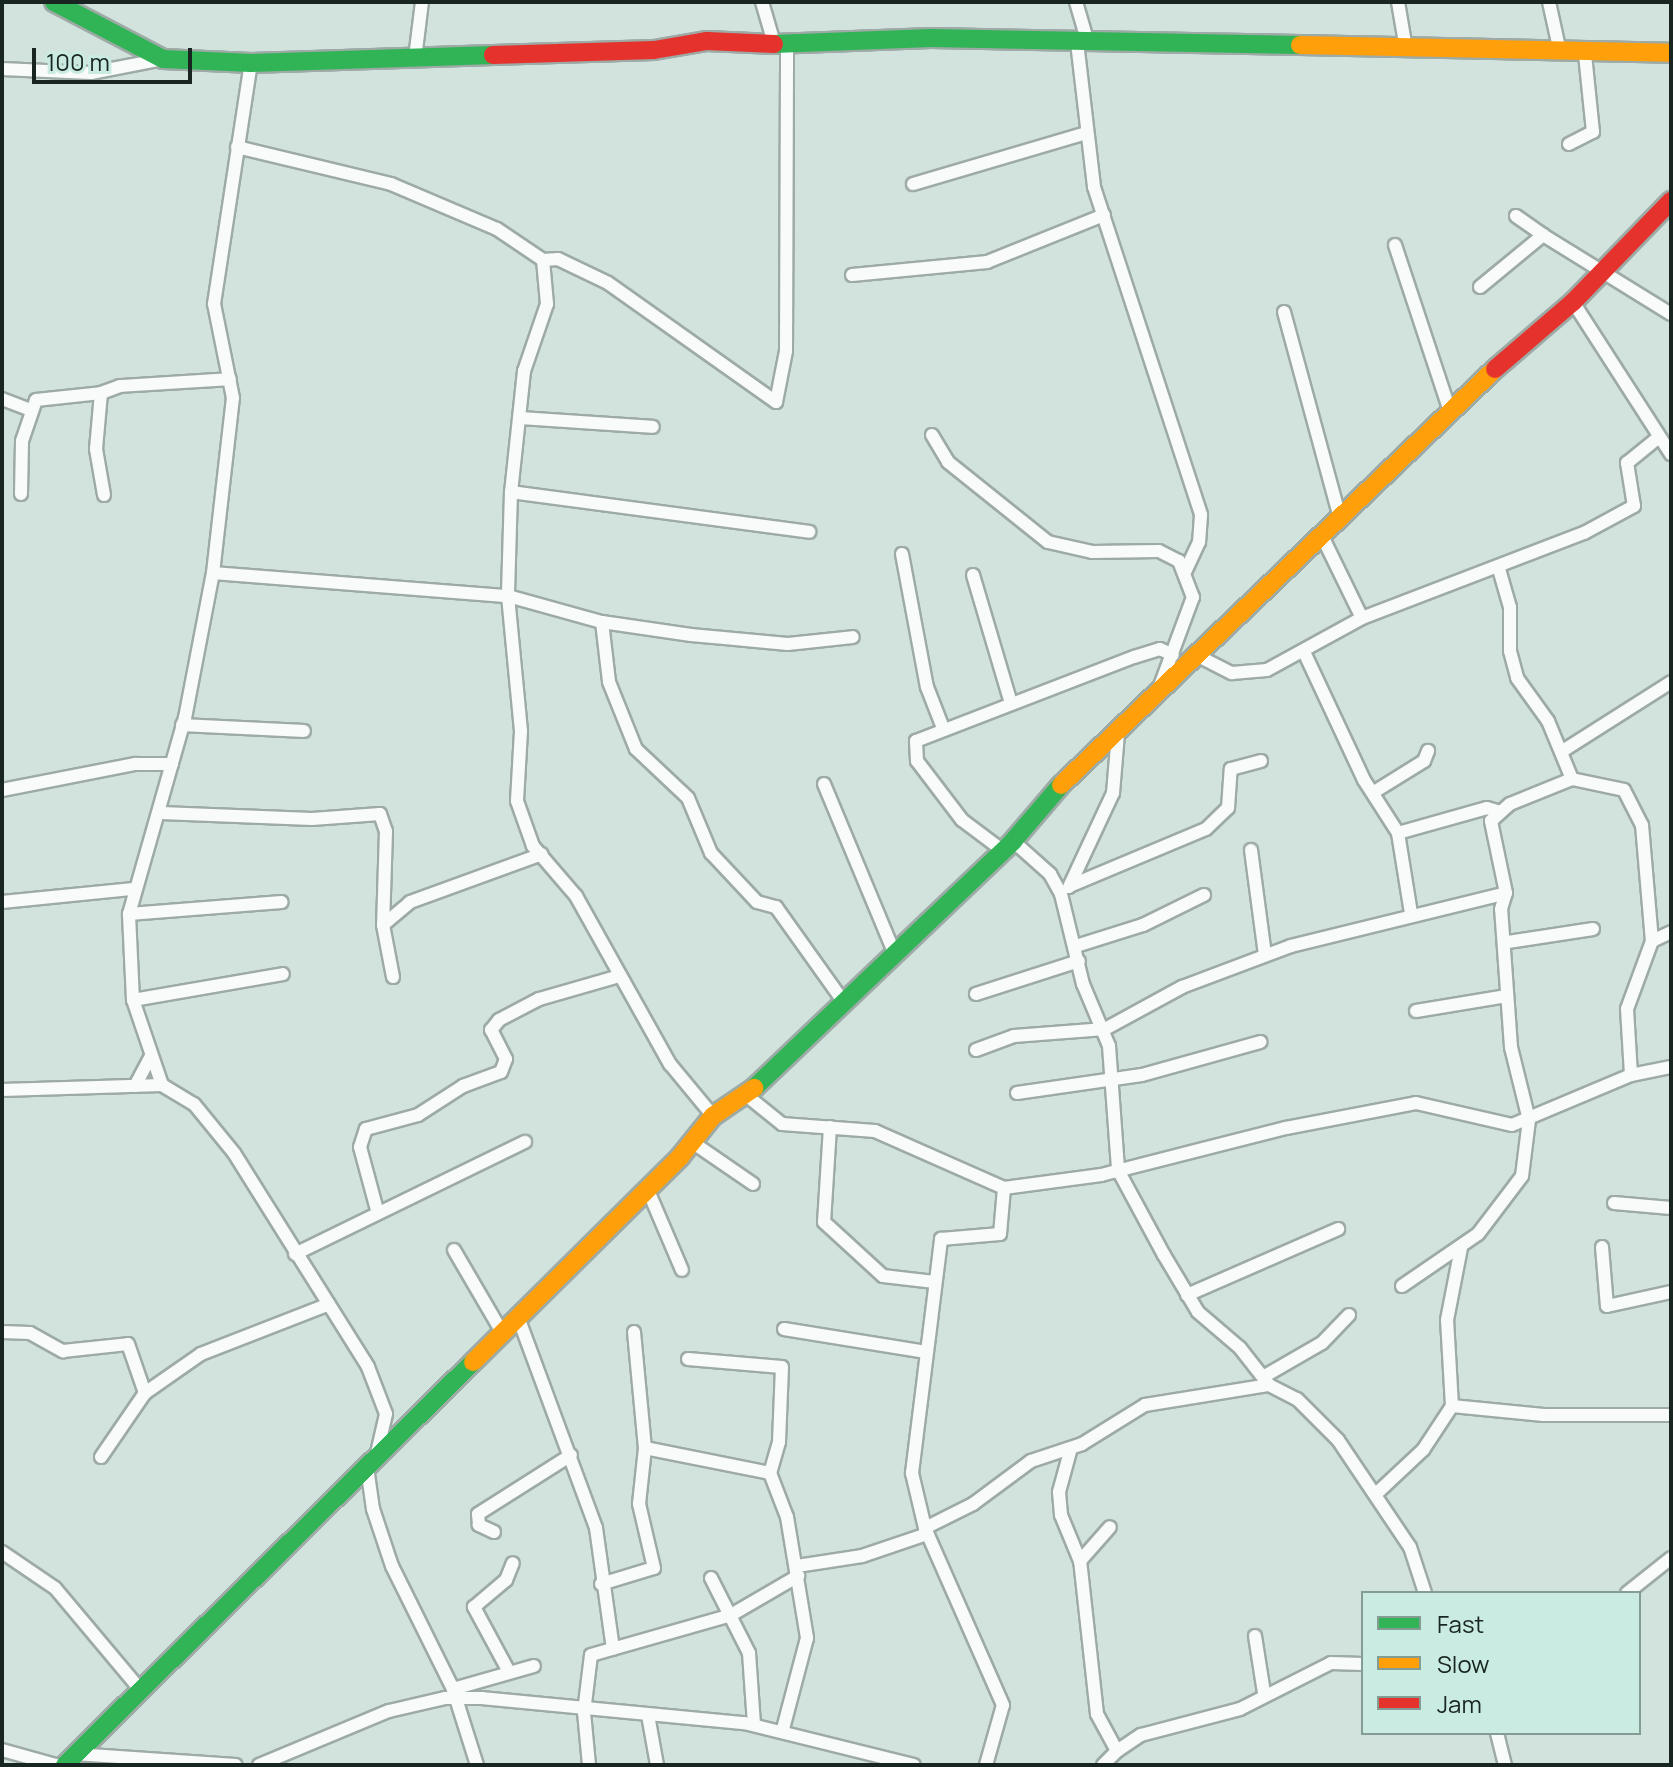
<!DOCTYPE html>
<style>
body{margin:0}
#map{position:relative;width:1673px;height:1767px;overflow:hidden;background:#d2e3de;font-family:Manrope,sans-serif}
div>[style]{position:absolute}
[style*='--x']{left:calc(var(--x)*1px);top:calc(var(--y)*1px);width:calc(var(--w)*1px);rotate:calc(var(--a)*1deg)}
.roads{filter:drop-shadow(2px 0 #9daaa6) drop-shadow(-2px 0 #9daaa6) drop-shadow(0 2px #9daaa6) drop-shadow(0 -2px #9daaa6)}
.street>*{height:12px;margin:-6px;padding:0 6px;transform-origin:6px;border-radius:6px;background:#f8fbfa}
.fast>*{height:18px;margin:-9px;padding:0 9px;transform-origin:9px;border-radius:9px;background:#30b455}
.slow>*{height:18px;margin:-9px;padding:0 9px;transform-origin:9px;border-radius:9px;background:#ff9f0a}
.jam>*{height:18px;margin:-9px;padding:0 9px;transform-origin:9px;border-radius:9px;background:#e5322d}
span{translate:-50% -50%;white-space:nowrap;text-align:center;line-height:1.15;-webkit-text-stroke:8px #caebe1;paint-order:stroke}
.frame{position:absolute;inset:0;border:4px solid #192521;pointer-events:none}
.legend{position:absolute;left:1361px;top:1591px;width:280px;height:144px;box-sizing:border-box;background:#caebe1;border:2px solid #839c94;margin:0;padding:10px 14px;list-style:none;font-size:24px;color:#192521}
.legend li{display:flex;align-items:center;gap:16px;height:40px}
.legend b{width:40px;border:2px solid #839c94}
.scale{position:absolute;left:32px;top:48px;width:160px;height:36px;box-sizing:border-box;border:4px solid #192521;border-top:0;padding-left:10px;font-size:24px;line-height:28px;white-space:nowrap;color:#192521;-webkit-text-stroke:6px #caebe1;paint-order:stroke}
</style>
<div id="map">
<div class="roads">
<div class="street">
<div style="--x:762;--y:2;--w:43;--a:73.7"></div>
<div style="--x:1076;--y:2;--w:43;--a:73.7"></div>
<div style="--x:1398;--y:2;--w:42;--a:80.3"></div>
<div style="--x:1549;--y:2;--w:51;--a:77.6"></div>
<div style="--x:1077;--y:42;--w:146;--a:83.3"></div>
<div style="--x:1094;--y:187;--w:345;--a:71.9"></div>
<div style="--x:1201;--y:515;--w:27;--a:94"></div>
<div style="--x:1199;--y:542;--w:31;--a:115"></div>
<div style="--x:415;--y:58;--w:56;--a:-82.9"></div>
<div style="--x:2;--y:69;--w:89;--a:2.6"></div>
<div style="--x:91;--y:73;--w:73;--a:-11"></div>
<div style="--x:1569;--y:144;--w:27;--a:-27"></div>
<div style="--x:1593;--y:132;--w:78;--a:-95.9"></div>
<div style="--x:237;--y:147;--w:158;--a:13.5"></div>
<div style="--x:391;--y:184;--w:115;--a:23"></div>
<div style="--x:497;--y:229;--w:55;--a:34"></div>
<div style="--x:543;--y:260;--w:44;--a:84.8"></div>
<div style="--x:547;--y:304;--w:71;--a:108.9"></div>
<div style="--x:524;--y:371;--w:122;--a:96.1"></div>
<div style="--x:511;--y:492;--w:104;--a:91.7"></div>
<div style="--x:508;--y:596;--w:136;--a:84.5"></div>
<div style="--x:521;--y:731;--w:70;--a:93.3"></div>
<div style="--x:517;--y:801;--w:48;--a:70.4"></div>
<div style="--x:533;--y:846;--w:66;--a:49.3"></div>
<div style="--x:576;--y:896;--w:193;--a:60.8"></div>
<div style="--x:670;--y:1064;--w:67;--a:50.4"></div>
<div style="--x:913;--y:184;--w:180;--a:-16.4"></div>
<div style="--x:1516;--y:216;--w:33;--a:35"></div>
<div style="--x:1395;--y:245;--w:172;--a:71.7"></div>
<div style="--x:543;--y:260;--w:15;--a:-4"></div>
<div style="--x:558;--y:259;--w:55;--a:25.6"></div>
<div style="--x:608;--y:283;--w:206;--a:35.3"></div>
<div style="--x:776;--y:402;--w:52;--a:-78.9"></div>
<div style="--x:786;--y:351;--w:306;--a:-89.8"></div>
<div style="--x:852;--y:275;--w:136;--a:-5.5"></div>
<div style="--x:987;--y:262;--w:126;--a:-21.9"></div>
<div style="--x:1480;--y:287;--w:82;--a:-39.5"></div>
<div style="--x:1543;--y:235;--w:150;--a:31.7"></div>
<div style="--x:1573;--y:302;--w:181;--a:57.2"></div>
<div style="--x:1284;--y:312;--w:210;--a:74.8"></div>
<div style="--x:2;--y:399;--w:30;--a:21"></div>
<div style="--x:519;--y:418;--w:134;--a:3.8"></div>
<div style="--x:932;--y:435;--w:31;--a:59"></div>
<div style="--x:948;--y:462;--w:128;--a:38.7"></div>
<div style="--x:1048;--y:542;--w:45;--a:12.8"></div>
<div style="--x:1092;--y:552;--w:67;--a:-0.9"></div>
<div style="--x:1159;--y:551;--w:22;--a:27"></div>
<div style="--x:1179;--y:561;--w:39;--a:69"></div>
<div style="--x:1193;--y:597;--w:100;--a:110.4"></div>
<div style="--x:511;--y:492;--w:301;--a:7.6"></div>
<div style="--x:21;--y:494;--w:53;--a:-88.9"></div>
<div style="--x:22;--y:441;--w:43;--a:-71.1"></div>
<div style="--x:36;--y:400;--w:65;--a:-6.1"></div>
<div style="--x:104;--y:495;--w:47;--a:-99.9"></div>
<div style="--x:96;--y:449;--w:56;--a:-84.9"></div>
<div style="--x:101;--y:393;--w:20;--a:-20"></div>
<div style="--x:120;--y:386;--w:110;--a:-3.6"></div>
<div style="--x:1321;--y:534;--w:93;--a:64"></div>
<div style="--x:902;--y:554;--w:135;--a:79.4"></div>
<div style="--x:927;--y:687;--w:44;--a:68.7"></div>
<div style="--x:1499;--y:569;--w:40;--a:74"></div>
<div style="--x:1510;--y:607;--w:44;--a:90"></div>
<div style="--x:1510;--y:651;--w:28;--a:75"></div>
<div style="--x:1517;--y:678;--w:53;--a:54.2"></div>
<div style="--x:1548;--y:721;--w:63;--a:67.5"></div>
<div style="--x:213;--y:573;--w:296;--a:4.5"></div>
<div style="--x:508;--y:596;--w:98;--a:15.5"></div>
<div style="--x:602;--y:622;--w:90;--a:8.3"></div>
<div style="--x:691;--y:635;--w:97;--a:5.3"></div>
<div style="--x:788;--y:644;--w:65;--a:-6.1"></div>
<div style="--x:973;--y:575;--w:134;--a:73.5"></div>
<div style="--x:602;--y:622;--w:60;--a:83.3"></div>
<div style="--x:609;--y:682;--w:72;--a:68.1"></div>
<div style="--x:636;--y:749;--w:71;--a:43.3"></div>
<div style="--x:688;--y:798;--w:60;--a:67.3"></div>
<div style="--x:711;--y:853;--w:67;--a:46.8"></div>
<div style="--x:757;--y:902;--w:20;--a:15"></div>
<div style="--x:776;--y:907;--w:112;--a:54.5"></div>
<div style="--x:1305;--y:654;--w:139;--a:64.9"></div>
<div style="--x:1364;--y:780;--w:63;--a:57.3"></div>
<div style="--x:1398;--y:833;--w:81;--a:80.8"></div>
<div style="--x:1200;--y:657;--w:36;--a:27"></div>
<div style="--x:1232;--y:673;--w:35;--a:-5"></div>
<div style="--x:1267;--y:670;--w:108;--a:-28.7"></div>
<div style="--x:1362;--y:618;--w:238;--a:-21"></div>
<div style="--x:1584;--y:533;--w:57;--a:-28.4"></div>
<div style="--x:1634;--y:506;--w:44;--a:-99.2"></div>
<div style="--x:1627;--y:463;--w:41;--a:-39.1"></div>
<div style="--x:182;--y:725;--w:122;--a:2.8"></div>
<div style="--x:1564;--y:750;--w:127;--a:-32.4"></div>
<div style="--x:824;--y:784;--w:182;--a:67.4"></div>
<div style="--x:2;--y:790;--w:136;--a:-11.1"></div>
<div style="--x:135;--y:764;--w:37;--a:0"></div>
<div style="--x:1374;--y:792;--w:59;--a:-31.8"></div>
<div style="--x:1424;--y:761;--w:11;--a:-68"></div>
<div style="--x:161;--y:813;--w:151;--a:2.3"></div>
<div style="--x:312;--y:819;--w:68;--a:-4.2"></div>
<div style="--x:380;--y:814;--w:18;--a:71"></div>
<div style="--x:386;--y:831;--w:94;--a:91.8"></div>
<div style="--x:383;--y:925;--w:53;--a:79.1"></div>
<div style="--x:1398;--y:833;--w:92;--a:-15.7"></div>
<div style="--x:1487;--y:808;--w:14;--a:17"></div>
<div style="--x:1013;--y:841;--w:50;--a:41.7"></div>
<div style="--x:1050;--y:874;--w:23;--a:61"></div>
<div style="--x:1061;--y:894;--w:93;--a:76.3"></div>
<div style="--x:1083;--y:984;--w:67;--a:67.2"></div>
<div style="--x:1109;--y:1046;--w:124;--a:85.8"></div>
<div style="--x:1118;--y:1170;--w:97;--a:61.6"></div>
<div style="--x:1164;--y:1255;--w:66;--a:59.2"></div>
<div style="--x:1198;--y:1312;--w:55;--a:40.6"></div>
<div style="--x:1240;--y:1348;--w:47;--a:51.9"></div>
<div style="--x:1269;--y:1385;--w:31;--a:27"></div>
<div style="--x:1297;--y:1399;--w:58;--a:45"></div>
<div style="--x:1338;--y:1440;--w:129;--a:56.1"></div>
<div style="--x:1410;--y:1547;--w:48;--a:71.9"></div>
<div style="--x:1002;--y:850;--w:50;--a:-143.1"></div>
<div style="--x:962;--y:820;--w:74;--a:-127.3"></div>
<div style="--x:917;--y:761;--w:20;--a:-93"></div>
<div style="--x:916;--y:741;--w:234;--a:-21.1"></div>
<div style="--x:1134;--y:657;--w:27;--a:-17"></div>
<div style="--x:1160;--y:649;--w:14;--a:25"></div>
<div style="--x:1251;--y:850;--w:106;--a:82.4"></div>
<div style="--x:1072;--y:885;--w:145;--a:-22.7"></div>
<div style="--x:1206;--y:829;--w:30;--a:-44"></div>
<div style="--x:1228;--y:808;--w:39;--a:-86"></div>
<div style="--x:1231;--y:769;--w:31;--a:-15"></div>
<div style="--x:1069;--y:887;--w:104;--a:-64.9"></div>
<div style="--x:1113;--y:793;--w:59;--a:-85.2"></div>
<div style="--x:2;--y:902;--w:132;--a:-5.7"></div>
<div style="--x:129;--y:914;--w:153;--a:-4.5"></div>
<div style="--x:383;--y:925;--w:35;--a:-40"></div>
<div style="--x:410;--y:902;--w:140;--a:-20"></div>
<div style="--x:1652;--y:941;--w:21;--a:-25"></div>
<div style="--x:1508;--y:942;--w:86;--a:-8.7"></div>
<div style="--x:1076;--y:946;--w:70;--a:-17.4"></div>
<div style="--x:1143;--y:925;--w:68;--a:-26.2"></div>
<div style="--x:976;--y:994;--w:108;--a:-17.8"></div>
<div style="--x:133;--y:1000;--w:152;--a:-9.8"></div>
<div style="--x:1416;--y:1011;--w:92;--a:-9.4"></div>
<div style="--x:976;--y:1050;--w:40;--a:-20.2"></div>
<div style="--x:1014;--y:1036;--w:91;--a:-4.4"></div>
<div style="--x:1105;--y:1029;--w:88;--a:-28.6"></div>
<div style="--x:1182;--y:987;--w:116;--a:-20.6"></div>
<div style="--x:1291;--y:946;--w:221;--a:-13.8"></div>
<div style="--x:162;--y:1085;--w:90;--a:-108.8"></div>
<div style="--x:133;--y:1000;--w:86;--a:-92.7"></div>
<div style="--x:129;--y:914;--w:204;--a:-74.1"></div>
<div style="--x:185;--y:718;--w:148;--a:-79.1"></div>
<div style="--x:213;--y:573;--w:176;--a:-83.5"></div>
<div style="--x:233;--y:398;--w:96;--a:-101.4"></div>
<div style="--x:214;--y:304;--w:244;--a:-81.3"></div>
<div style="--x:135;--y:1086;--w:34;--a:-62"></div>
<div style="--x:2;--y:1090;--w:160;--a:-1.8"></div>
<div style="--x:162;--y:1085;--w:37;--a:31"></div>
<div style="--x:194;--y:1104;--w:63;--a:50.8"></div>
<div style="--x:234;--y:1153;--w:252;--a:57.9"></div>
<div style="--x:368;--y:1367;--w:50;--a:69"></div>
<div style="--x:386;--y:1414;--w:40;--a:103"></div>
<div style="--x:1017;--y:1093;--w:126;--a:-8.2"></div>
<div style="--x:1142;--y:1075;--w:123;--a:-15.6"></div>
<div style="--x:746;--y:1095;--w:46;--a:38.9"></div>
<div style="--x:782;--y:1124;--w:93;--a:4.3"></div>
<div style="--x:875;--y:1131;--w:141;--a:23.8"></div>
<div style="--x:1004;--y:1188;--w:98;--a:-7.6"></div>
<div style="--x:1101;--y:1175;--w:191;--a:-14.3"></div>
<div style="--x:1286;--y:1128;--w:132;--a:-10.9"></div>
<div style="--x:1416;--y:1103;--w:98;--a:12.9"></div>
<div style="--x:1512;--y:1125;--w:129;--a:-22.8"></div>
<div style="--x:1631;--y:1075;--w:41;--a:-11.3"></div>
<div style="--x:830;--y:1127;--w:95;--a:93.6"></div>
<div style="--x:824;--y:1222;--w:80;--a:42.5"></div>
<div style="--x:883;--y:1276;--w:52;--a:6.6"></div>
<div style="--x:692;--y:1142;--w:74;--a:34.5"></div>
<div style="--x:647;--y:1188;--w:89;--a:66.9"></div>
<div style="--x:1614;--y:1203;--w:57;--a:5"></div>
<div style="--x:377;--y:1210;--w:65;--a:-105.1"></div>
<div style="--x:360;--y:1147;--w:19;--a:-72"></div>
<div style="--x:366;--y:1129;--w:54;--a:-15.1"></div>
<div style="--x:418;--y:1115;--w:54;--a:-32.8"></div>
<div style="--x:463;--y:1086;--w:40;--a:-20.2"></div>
<div style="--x:501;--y:1072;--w:14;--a:-69"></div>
<div style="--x:506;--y:1059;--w:33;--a:-117"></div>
<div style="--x:491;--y:1030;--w:13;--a:-51"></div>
<div style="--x:499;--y:1020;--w:45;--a:-27.7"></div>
<div style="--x:539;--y:999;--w:83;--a:-16"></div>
<div style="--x:1602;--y:1247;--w:59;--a:85.2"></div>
<div style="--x:1607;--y:1306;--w:66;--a:-12.3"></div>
<div style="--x:454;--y:1250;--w:95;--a:59.7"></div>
<div style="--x:295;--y:1254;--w:256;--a:-26"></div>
<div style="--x:1402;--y:1286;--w:92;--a:-34.4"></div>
<div style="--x:1478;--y:1234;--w:73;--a:-52.8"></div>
<div style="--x:1522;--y:1176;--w:56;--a:-82.9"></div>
<div style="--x:1529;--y:1120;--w:75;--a:-103.9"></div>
<div style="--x:1511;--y:1047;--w:138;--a:-94.1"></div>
<div style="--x:1501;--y:909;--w:17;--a:-73"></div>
<div style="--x:1506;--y:893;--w:74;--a:-101.8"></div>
<div style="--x:1491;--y:821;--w:25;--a:-42"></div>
<div style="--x:1510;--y:804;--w:67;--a:-22"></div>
<div style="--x:1572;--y:779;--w:53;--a:11.9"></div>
<div style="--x:1624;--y:790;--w:39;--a:63"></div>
<div style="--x:1642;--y:825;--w:116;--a:85.1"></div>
<div style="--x:1652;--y:941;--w:72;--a:110.2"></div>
<div style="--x:1627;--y:1009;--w:66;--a:86.5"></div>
<div style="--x:1187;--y:1295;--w:165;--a:-23.6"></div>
<div style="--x:518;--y:1317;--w:225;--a:69.7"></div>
<div style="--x:596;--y:1528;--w:122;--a:82"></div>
<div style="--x:784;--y:1329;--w:144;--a:9.2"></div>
<div style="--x:2;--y:1332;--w:28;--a:2"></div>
<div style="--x:30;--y:1333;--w:38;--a:29"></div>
<div style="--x:63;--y:1351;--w:65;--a:-6.1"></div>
<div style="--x:128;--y:1344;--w:52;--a:70.9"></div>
<div style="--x:145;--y:1393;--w:68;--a:-34.9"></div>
<div style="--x:201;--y:1354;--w:137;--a:-21.3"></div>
<div style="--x:634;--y:1332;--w:117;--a:84.6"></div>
<div style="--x:645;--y:1448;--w:127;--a:11.3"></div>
<div style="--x:770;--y:1473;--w:47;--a:68.9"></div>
<div style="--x:787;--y:1517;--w:123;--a:80.6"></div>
<div style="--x:807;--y:1638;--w:94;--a:104.8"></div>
<div style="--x:688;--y:1359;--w:94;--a:4.9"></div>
<div style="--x:782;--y:1367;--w:75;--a:92.3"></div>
<div style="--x:779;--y:1442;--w:32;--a:106"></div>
<div style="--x:1263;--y:1377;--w:68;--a:-30"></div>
<div style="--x:1322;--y:1343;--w:39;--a:-46"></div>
<div style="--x:1452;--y:1406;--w:92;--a:5.6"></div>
<div style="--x:1544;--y:1415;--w:127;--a:0"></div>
<div style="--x:1071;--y:1448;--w:46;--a:105.3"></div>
<div style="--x:1059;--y:1492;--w:23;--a:85"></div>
<div style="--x:1061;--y:1515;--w:50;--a:67.6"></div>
<div style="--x:101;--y:1457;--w:78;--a:-55.5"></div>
<div style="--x:367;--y:1467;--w:42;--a:81.9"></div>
<div style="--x:373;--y:1509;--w:60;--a:71.6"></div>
<div style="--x:392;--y:1566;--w:137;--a:63.6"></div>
<div style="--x:453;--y:1689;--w:80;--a:72.5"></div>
<div style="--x:1377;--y:1493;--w:63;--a:-43.1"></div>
<div style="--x:1423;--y:1450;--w:53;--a:-56.6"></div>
<div style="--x:1452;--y:1406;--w:86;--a:-93.3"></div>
<div style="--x:1447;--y:1320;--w:73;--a:-79"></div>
<div style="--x:925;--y:1528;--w:54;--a:-26.6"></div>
<div style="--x:973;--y:1504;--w:72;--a:-36.6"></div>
<div style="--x:1031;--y:1461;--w:54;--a:-18.4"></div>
<div style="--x:1082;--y:1444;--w:74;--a:-31.8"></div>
<div style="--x:1145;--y:1405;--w:126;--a:-9.2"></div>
<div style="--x:494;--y:1532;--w:17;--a:-155"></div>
<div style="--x:479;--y:1525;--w:11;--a:-95"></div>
<div style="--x:478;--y:1514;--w:110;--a:-32.4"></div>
<div style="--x:2;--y:1552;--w:64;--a:34.2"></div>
<div style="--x:55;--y:1588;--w:131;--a:50"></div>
<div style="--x:797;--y:1566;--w:66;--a:-8.7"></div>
<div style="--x:862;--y:1556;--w:69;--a:-18.7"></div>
<div style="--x:711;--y:1578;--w:84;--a:63.1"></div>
<div style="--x:749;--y:1653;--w:71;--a:86"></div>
<div style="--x:601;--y:1584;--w:55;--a:-16.8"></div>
<div style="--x:654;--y:1568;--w:66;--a:-103.2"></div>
<div style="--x:639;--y:1504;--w:56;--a:-83.9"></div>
<div style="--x:1627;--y:1593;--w:56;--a:-38.5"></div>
<div style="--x:1255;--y:1636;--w:58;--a:81"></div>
<div style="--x:508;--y:1670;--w:72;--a:-118.4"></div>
<div style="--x:474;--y:1607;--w:42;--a:-40.2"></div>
<div style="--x:506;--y:1580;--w:18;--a:-68"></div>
<div style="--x:453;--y:1689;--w:84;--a:-15.9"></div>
<div style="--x:648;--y:1715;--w:51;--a:79.8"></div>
<div style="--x:1497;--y:1733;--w:33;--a:76"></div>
<div style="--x:2;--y:1750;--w:56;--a:15.5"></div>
<div style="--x:1117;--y:1751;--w:29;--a:-34"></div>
<div style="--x:1141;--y:1735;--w:102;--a:-14.7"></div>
<div style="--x:1240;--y:1709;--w:102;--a:-26.8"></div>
<div style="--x:1331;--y:1663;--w:32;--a:2"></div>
<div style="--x:75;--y:1754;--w:161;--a:3.9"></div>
<div style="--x:259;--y:1765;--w:141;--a:-22.6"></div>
<div style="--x:389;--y:1711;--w:57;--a:-13.1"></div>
<div style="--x:445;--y:1698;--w:37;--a:0"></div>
<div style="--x:482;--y:1698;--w:263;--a:5.5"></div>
<div style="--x:744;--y:1723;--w:175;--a:13.9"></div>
<div style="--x:589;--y:1765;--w:53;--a:-95.4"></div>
<div style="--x:584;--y:1712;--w:57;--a:-83"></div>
<div style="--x:591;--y:1655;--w:146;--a:-15.9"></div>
<div style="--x:731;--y:1615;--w:78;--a:-30.2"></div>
<div style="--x:986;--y:1765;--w:62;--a:-74.2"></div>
<div style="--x:1003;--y:1705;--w:193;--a:-113.8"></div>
<div style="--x:925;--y:1528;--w:57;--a:-103.3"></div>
<div style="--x:912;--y:1473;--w:236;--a:-82.9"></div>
<div style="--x:941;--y:1239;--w:59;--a:-4.8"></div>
<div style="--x:1000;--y:1234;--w:46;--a:-85"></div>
<div style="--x:1103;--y:1765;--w:20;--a:-45"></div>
<div style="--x:1117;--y:1751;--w:42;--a:-118.4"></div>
<div style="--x:1097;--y:1714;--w:154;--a:-96.3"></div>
<div style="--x:1080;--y:1561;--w:45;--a:-48.6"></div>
</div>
<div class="fast">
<div style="--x:54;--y:2;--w:123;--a:27.6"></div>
<div style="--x:163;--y:59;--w:88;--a:2.6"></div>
<div style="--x:251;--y:63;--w:242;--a:-1.9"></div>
<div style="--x:774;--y:44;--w:157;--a:-2.2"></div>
<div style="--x:931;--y:38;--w:369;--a:1.1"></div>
<div style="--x:754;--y:1088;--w:358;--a:-43.6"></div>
<div style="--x:1013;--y:841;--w:74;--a:-49.4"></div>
<div style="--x:65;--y:1765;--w:573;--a:-44.65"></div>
</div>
<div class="slow">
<div style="--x:1300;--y:45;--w:371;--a:1.2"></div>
<div style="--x:1061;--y:785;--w:601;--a:-43.79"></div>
<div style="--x:473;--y:1362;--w:291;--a:-44.7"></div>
<div style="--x:680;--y:1157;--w:53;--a:-51.2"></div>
<div style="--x:713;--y:1116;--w:50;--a:-34.3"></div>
</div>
<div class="jam">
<div style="--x:493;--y:55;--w:161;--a:-1.8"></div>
<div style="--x:654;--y:50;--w:54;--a:-9.6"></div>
<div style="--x:707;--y:41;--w:67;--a:2.6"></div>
<div style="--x:1495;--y:369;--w:103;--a:-40.7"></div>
<div style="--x:1573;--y:302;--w:141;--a:-45.9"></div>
</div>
</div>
<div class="frame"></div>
<ul class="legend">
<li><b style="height:10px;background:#30b455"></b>Fast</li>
<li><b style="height:10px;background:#ff9f0a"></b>Slow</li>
<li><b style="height:10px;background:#e5322d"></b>Jam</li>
</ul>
<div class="scale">100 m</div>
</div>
